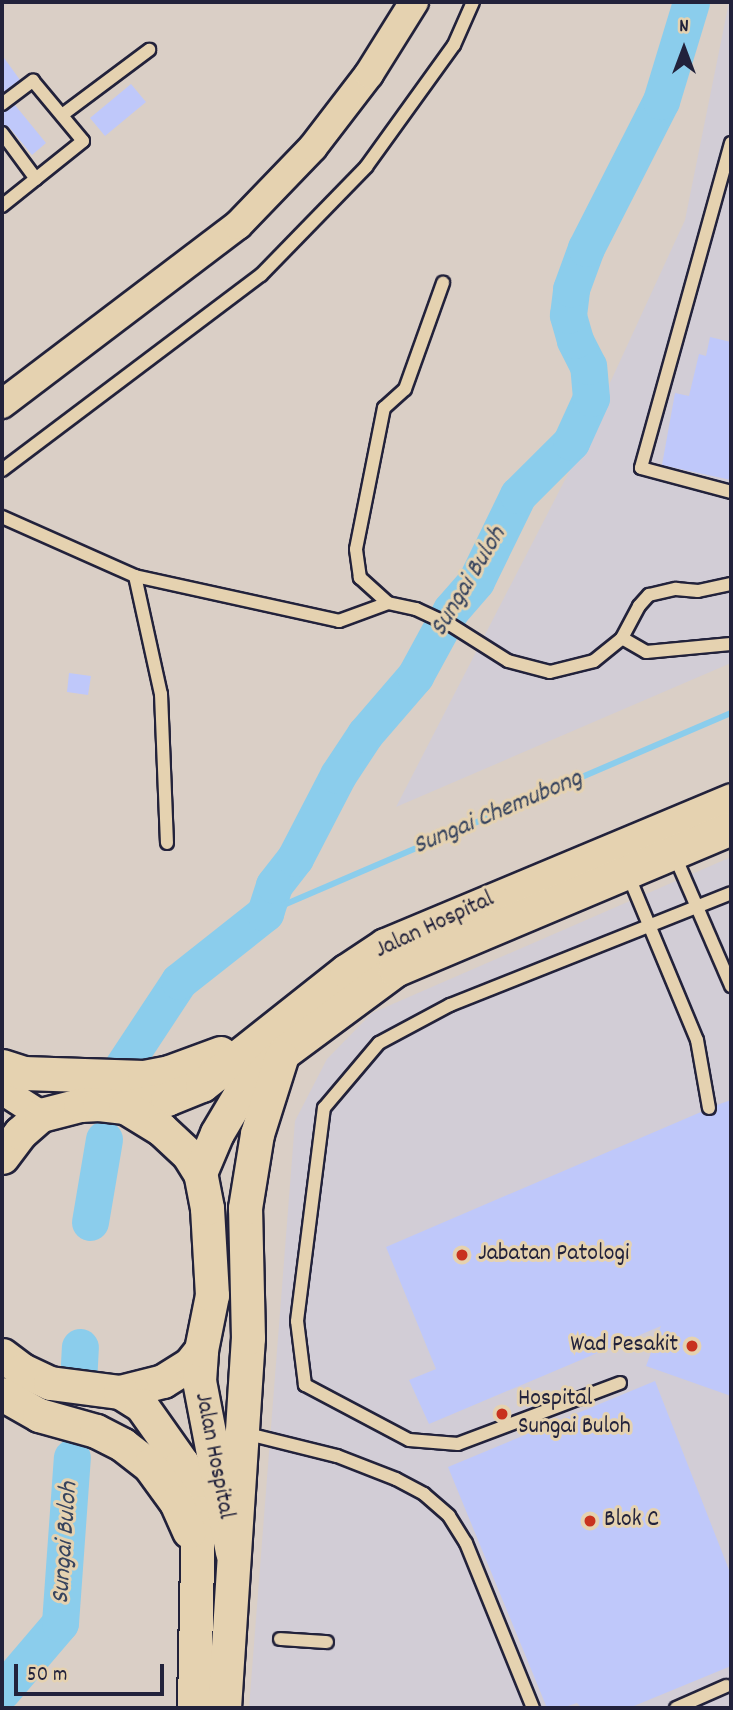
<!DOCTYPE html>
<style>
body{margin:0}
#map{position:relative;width:733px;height:1710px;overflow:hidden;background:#dacfc6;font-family:Dekko,sans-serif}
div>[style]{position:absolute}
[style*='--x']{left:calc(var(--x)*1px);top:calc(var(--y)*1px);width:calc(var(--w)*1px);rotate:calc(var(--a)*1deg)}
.built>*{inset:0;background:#d2cdd6}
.stream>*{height:6px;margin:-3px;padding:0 3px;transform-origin:3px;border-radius:3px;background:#8bcdec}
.river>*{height:37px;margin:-18.5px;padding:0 18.5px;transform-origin:18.5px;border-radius:18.5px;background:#8bcdec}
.building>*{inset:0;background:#bfc8fa}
.roads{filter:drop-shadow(2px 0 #22223b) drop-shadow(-2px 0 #22223b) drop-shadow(0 2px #22223b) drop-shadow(0 -2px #22223b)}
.service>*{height:12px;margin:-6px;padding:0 6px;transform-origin:6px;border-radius:6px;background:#e5d2b0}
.tertiary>*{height:28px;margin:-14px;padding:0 14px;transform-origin:14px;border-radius:14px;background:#e5d2b0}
.secondary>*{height:33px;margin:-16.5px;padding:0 16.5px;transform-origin:16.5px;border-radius:16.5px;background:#e5d2b0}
.dots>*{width:19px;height:19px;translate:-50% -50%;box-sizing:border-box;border:4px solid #e5d2b0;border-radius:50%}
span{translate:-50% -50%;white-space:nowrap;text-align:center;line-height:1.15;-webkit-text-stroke:6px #e5d2b0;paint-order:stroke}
.street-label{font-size:24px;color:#22223b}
.poi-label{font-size:24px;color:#22223b}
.left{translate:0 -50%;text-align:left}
.right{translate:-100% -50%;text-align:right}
.water-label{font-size:26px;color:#37445e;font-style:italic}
.frame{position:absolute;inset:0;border:4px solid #22223b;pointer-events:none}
.north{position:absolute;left:649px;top:14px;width:70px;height:70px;-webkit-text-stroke:5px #e5d2b0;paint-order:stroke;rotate:0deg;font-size:19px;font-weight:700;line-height:28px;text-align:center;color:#22223b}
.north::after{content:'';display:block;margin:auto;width:24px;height:32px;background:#22223b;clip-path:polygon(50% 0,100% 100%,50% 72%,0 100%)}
.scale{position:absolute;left:14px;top:1664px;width:150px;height:32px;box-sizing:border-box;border:4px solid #22223b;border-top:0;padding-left:9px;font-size:21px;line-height:24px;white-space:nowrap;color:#22223b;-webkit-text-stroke:5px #e5d2b0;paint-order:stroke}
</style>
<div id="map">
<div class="built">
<div style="clip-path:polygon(729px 2px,731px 663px,396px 807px,568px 474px,685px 220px)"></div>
<div style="clip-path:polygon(731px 857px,731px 1708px,249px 1708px,295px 1121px,327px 1059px,372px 1013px)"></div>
</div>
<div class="stream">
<div style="--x:265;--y:913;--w:507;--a:-23.23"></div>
</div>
<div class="river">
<div style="--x:121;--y:1069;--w:105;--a:-56.6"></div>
<div style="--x:179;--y:981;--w:110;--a:-38.3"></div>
<div style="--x:265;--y:913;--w:29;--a:-72"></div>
<div style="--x:274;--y:885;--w:34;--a:-52"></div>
<div style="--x:295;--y:858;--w:93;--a:-62.6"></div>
<div style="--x:338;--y:775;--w:49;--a:-56.6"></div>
<div style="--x:365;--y:734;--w:77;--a:-49.2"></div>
<div style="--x:415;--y:676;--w:75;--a:-61.4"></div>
<div style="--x:451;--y:610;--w:38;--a:-49"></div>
<div style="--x:476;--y:581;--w:96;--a:-64"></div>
<div style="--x:518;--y:495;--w:75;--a:-45"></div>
<div style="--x:571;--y:442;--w:48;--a:-65.6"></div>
<div style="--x:591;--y:398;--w:32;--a:-95"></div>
<div style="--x:588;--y:366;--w:29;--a:-117"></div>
<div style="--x:575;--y:340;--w:26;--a:-106"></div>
<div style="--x:568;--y:315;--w:26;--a:-83"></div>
<div style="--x:571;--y:289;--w:44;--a:-69.9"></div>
<div style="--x:586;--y:248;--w:165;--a:-63"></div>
<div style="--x:661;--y:101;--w:103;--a:-73.1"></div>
<div style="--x:90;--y:1222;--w:84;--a:-80.4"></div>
<div style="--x:78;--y:1383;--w:36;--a:-87"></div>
<div style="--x:2;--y:1691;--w:89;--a:-49.5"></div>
<div style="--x:60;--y:1623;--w:166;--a:-85.9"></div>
</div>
<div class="building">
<div style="clip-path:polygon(2px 55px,20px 80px,2px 93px)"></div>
<div style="clip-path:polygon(131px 84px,146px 102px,105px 136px,90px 118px)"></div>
<div style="clip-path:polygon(15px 105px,46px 143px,32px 155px,9px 127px,2px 124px,2px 113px)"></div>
<div style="clip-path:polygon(710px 337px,731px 342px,731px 480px,662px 465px,675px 393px,689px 396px,699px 354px,706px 356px)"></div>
<div style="clip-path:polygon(69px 673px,91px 676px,88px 695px,67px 692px)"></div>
<div style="clip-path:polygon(731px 1100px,731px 1396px,646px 1366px,661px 1326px,429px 1424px,409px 1380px,436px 1369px,386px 1247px,701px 1112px,711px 1116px,717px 1112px,717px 1105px)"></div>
<div style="clip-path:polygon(655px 1381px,731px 1575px,731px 1666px,629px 1708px,582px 1708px,577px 1703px,562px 1708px,547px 1708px,448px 1467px)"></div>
</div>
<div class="roads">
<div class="service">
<div style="--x:2;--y:104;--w:39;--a:-37"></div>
<div style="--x:33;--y:81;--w:78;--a:50.2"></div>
<div style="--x:83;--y:141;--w:104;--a:141.3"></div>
<div style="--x:62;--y:115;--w:109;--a:-36.8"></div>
<div style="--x:2;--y:133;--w:57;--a:53.5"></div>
<div style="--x:731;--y:143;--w:337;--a:105.5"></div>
<div style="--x:641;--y:468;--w:93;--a:14.9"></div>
<div style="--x:2;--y:470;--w:324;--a:-37"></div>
<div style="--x:261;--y:275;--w:151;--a:-45.8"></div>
<div style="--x:366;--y:167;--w:150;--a:-54.2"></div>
<div style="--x:454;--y:45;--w:47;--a:-66.2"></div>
<div style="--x:2;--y:517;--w:145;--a:23.9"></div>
<div style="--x:135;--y:576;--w:209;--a:12.4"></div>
<div style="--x:339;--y:621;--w:52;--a:-20.2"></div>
<div style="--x:388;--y:603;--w:29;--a:12"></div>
<div style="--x:416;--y:609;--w:38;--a:25"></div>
<div style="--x:451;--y:625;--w:67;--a:32.3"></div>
<div style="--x:508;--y:661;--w:43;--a:14.7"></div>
<div style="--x:550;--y:672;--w:45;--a:-14"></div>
<div style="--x:594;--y:661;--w:36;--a:-39"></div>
<div style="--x:622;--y:638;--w:36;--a:-62"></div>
<div style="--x:639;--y:606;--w:15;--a:-48"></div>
<div style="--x:649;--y:595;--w:28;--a:-13"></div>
<div style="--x:676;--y:589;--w:22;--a:5"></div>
<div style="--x:698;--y:591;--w:34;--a:-12"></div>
<div style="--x:135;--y:576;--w:121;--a:77.6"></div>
<div style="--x:161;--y:694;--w:149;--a:87.7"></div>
<div style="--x:388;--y:603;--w:38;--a:-138"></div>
<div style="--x:360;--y:578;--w:29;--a:-98"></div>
<div style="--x:356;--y:549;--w:144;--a:-78.8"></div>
<div style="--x:384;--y:408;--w:28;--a:-42"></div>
<div style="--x:405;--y:389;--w:113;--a:-70.3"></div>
<div style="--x:622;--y:638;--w:28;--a:30"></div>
<div style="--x:646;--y:652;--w:85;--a:-5.4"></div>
<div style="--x:674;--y:854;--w:144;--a:66.6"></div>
<div style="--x:627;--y:872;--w:182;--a:67.4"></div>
<div style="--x:697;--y:1040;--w:69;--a:80"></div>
<div style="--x:620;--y:1383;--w:173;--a:159.4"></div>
<div style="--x:458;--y:1444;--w:49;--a:-175.3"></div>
<div style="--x:409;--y:1440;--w:118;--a:-152.1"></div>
<div style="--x:305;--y:1385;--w:64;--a:-97.1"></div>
<div style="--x:297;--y:1321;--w:215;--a:-82.8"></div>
<div style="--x:324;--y:1108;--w:85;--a:-49.8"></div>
<div style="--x:379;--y:1043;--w:81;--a:-28.2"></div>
<div style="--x:450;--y:1005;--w:302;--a:-21.7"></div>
<div style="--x:244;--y:1433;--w:96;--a:13.9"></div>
<div style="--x:337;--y:1456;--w:63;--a:21.3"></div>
<div style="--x:396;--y:1479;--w:32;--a:28"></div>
<div style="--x:424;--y:1494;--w:33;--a:41"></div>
<div style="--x:449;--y:1516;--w:32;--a:58"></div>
<div style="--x:466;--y:1543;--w:178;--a:67.9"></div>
<div style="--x:280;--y:1639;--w:47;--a:3.7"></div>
<div style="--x:676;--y:1708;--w:55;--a:-23.7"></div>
</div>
<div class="tertiary">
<div style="--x:2;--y:404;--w:296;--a:-37.2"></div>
<div style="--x:238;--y:225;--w:108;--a:-46.1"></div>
<div style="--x:313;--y:147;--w:92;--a:-52.5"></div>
<div style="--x:369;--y:74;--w:85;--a:-58"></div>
<div style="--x:2;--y:1090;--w:46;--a:32.7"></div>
</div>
<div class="secondary">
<div style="--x:2;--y:1066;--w:22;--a:18"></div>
<div style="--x:23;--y:1073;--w:121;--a:1.9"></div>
<div style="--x:144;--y:1077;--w:25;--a:-11"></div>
<div style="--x:169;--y:1072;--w:55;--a:-20.1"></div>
<div style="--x:125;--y:1107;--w:43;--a:-10.8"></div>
<div style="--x:167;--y:1099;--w:38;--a:-22"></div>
<div style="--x:202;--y:1085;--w:184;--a:-38.4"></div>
<div style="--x:346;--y:971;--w:47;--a:-33.7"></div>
<div style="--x:385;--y:945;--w:375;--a:-22.7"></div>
<div style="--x:2;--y:1157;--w:30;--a:-53"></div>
<div style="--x:20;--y:1133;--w:28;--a:-41"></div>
<div style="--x:41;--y:1115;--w:40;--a:-14.4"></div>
<div style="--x:80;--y:1105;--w:19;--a:-3"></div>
<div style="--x:99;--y:1104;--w:26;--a:7"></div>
<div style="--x:125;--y:1107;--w:42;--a:31.4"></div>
<div style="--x:161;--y:1129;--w:37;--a:43"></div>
<div style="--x:188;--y:1154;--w:22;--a:58"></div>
<div style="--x:2;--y:1355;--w:25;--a:37"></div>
<div style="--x:22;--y:1370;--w:31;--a:25"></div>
<div style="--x:50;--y:1383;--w:71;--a:7.3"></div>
<div style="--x:120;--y:1392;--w:44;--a:-14.3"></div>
<div style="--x:163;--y:1381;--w:32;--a:-32"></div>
<div style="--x:190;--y:1364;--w:18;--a:-52"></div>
<div style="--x:120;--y:1392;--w:25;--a:32"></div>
<div style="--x:141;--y:1405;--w:71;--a:54.7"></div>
<div style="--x:182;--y:1463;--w:52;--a:71.9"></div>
<div style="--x:198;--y:1512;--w:196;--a:91.2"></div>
<div style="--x:2;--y:1394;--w:43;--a:29.6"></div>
<div style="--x:39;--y:1415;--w:59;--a:15.7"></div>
<div style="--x:96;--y:1431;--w:30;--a:27"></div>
<div style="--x:123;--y:1445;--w:33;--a:38"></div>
<div style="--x:149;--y:1465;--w:46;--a:53.9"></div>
<div style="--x:176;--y:1502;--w:32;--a:66"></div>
<div style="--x:232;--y:1552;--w:174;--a:-100.9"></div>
<div style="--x:199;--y:1381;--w:31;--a:-86"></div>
<div style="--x:201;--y:1350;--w:56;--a:-78.7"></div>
<div style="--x:212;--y:1295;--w:87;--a:-93.3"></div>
<div style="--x:207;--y:1208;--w:36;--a:-101"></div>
<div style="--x:200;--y:1173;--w:43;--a:-67"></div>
<div style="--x:217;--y:1133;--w:43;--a:-59.3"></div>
<div style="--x:239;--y:1096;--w:62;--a:-44.3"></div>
<div style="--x:283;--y:1053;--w:139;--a:-36.5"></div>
<div style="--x:395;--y:970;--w:365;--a:-22.9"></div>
<div style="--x:224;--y:1708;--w:371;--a:-86.3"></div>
<div style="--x:248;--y:1338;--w:130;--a:-91.3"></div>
<div style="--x:245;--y:1208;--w:75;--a:-80.8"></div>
<div style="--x:257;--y:1134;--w:80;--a:-72.5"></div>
</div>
</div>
<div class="dots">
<div style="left:462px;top:1255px;background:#c8321e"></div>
<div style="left:692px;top:1346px;background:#c8321e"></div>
<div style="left:502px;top:1414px;background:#c8321e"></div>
<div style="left:590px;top:1521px;background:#c8321e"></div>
</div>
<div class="street-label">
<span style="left:435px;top:926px;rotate:-25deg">Jalan Hospital</span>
<span style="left:213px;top:1456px;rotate:79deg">Jalan Hospital</span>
</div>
<div class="poi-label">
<span class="left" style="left:478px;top:1255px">Jabatan Patologi</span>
<span class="right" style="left:678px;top:1346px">Wad Pesakit</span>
<span class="left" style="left:518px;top:1414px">Hospital<br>Sungai Buloh</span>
<span class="left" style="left:604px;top:1521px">Blok C</span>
</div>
<div class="water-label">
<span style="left:469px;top:582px;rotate:-59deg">Sungai Buloh</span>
<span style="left:498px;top:813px;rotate:-23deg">Sungai Chemubong</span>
<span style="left:66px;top:1543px;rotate:-86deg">Sungai Buloh</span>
</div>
<div class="frame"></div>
<div class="north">N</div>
<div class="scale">50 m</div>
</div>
